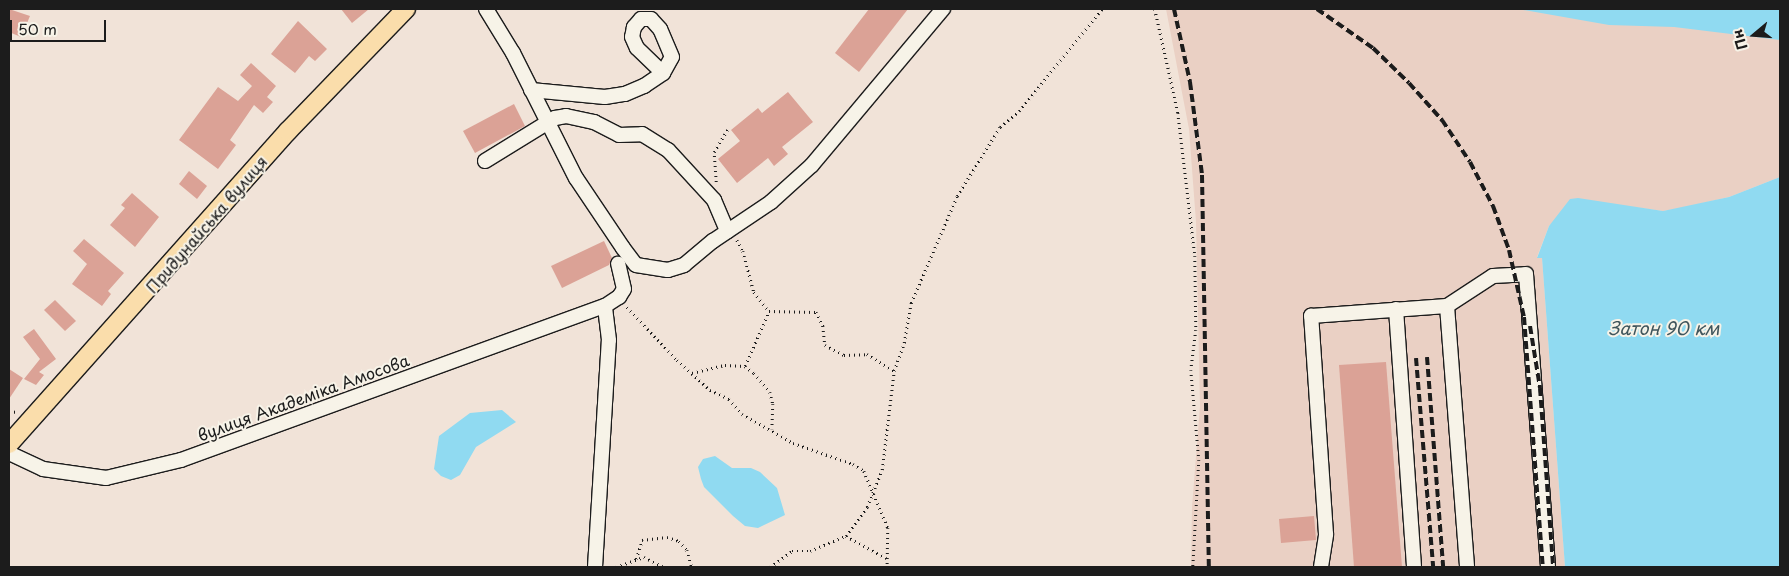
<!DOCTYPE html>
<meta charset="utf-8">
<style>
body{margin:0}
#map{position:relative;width:1789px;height:576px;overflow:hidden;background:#f1e3d8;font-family:"Playpen Sans",sans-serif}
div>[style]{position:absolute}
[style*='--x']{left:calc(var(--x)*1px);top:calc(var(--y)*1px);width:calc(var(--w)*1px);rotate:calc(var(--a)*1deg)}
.built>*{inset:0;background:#ead0c4}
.water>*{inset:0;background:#90daf1}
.building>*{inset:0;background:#dba296}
.path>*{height:2.5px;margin-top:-1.25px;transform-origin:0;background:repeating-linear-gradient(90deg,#1c1c1c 0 1px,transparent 0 5px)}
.roads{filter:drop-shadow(1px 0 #1c1c1c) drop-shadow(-1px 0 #1c1c1c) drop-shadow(0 1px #1c1c1c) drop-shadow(0 -1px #1c1c1c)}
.minor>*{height:14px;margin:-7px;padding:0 7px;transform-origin:7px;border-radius:7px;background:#f7f3e8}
.major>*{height:18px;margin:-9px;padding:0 9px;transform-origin:9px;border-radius:9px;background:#faddab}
.rail>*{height:4px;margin-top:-2px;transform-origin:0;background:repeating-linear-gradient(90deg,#1c1c1c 0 8px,transparent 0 12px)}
span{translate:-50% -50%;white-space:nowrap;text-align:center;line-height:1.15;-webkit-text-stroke:4px #f7f3e8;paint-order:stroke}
.street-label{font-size:16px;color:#1c1c1c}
.water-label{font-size:18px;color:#3f555c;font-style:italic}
.frame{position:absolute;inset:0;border:10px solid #1c1c1c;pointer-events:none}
.north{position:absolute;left:1729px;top:10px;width:50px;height:50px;-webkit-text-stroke:4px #f7f3e8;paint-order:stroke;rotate:252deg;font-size:14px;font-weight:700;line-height:20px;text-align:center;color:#1c1c1c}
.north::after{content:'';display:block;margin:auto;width:18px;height:22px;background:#1c1c1c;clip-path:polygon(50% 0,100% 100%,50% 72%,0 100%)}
.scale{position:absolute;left:10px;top:20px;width:96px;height:22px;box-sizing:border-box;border:2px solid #1c1c1c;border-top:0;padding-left:6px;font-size:15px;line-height:18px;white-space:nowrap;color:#1c1c1c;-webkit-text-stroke:4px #f7f3e8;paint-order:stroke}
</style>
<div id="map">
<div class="built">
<div style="clip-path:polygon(1166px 9px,1780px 9px,1780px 177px,1729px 197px,1681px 208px,1663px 211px,1611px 204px,1565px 209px,1549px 226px,1537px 257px,1542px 258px,1565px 567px,1191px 567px,1192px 507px,1200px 406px,1196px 222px,1189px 129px)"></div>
</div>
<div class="water">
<div style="clip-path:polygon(1518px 9px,1780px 9px,1780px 40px,1674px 27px,1609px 25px)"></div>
<div style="clip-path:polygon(1780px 177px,1780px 567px,1565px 567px,1542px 258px,1537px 258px,1549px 226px,1570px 199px,1578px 198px,1663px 211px,1729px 197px)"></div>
<div style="clip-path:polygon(502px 410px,516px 422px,476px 447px,460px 475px,451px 480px,441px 476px,434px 469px,439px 436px,470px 413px)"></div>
<div style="clip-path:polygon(715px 456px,732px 468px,751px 468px,760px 472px,777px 488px,785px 515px,758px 528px,745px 526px,733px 516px,704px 487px,701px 479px,698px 467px,703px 459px)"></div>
</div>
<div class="building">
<div style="clip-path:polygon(9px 9px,30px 16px,21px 37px,9px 32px)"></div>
<div style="clip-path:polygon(341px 9px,369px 9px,352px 23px)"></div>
<div style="clip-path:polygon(869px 9px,908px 9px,859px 72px,835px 53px)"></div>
<div style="clip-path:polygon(298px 21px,327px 49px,315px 61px,309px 56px,295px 73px,271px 54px)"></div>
<div style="clip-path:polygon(251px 63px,276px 86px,267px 97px,273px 102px,263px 113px,254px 105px,230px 140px,236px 145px,218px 169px,179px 140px,218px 87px,238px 101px,252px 86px,240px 75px)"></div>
<div style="clip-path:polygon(788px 92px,813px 122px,782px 147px,788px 154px,774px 166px,768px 158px,737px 183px,718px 159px,740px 141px,731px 130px,758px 108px,762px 113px)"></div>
<div style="clip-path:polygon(514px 104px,525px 126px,475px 153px,463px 131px)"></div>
<div style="clip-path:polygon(189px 171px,207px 186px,197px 199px,179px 184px)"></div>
<div style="clip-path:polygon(132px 193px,159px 217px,135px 247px,110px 225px,125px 208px,121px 205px)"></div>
<div style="clip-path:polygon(84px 239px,124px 273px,108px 291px,111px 294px,102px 306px,72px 284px,87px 264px,73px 251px)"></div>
<div style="clip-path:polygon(604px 241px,612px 258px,609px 265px,562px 288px,551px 266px)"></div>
<div style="clip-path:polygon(55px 300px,76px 321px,65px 331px,44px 310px)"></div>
<div style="clip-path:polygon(34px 329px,56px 359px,39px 372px,44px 375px,36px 385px,24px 379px,40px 359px,23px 337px)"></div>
<div style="clip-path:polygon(1386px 362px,1402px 567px,1354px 567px,1339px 365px)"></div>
<div style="clip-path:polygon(9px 369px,23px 378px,9px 399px)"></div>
<div style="clip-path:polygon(1314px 516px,1316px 540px,1281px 543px,1279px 519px)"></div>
</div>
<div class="path">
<div style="--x:1155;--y:9;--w:107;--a:77.5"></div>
<div style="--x:1178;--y:113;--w:144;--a:83.2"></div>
<div style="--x:1195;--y:256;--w:74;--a:89.2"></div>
<div style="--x:1196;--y:330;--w:40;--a:97.1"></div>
<div style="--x:1191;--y:370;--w:90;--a:84.9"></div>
<div style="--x:1199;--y:460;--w:107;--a:93.2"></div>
<div style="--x:716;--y:182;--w:30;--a:-94"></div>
<div style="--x:714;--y:152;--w:26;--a:-59"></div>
<div style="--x:737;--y:240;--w:13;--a:61"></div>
<div style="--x:743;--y:251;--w:42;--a:75"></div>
<div style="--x:754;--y:292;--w:24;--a:52"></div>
<div style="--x:627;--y:307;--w:73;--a:46.7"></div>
<div style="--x:677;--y:360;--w:45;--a:42.3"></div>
<div style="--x:710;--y:390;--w:21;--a:25"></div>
<div style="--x:729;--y:399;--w:20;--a:49"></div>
<div style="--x:742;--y:414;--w:59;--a:29.6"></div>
<div style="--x:793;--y:443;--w:64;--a:19.3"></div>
<div style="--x:853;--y:464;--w:13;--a:32"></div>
<div style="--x:864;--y:471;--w:62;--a:67.2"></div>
<div style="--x:888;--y:528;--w:39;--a:91"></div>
<div style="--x:745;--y:366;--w:60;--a:-66.4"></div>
<div style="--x:769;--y:311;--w:47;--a:1.2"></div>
<div style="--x:816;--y:312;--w:16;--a:63"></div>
<div style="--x:823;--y:326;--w:19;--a:84"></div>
<div style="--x:825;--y:345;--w:21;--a:28"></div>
<div style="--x:844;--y:355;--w:23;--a:-2"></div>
<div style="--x:867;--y:354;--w:32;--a:32"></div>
<div style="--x:692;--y:373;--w:34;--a:-14"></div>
<div style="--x:725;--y:365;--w:20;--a:3"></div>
<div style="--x:745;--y:366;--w:11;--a:38"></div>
<div style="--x:754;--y:373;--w:25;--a:50"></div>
<div style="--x:770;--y:392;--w:12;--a:76"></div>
<div style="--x:773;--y:404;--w:25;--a:92"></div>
<div style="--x:9;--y:411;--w:8;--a:7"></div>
<div style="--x:846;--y:536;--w:46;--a:28.8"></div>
<div style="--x:636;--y:559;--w:20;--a:-72"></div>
<div style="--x:642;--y:540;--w:25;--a:-7"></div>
<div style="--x:667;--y:537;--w:13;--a:18"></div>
<div style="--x:679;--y:541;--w:12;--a:48"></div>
<div style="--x:687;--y:550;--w:18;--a:74"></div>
<div style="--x:616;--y:567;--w:30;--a:-20"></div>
<div style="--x:644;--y:557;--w:22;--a:27"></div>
<div style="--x:770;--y:567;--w:27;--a:-36"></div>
<div style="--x:792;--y:551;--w:18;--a:0"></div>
<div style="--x:810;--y:551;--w:39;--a:-23"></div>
<div style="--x:846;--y:536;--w:36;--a:-54"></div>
<div style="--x:867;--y:507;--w:40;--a:-68"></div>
<div style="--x:882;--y:470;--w:100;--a:-83.1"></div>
<div style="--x:894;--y:371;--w:30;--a:-70"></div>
<div style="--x:904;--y:343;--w:41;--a:-80.1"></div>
<div style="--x:911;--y:303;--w:116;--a:-66.7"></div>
<div style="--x:957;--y:196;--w:81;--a:-58.1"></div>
<div style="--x:1000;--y:127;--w:25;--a:-40"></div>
<div style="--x:1019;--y:111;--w:132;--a:-50.9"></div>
</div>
<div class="roads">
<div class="minor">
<div style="--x:486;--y:9;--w:52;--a:58.5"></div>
<div style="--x:513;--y:53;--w:140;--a:63.3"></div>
<div style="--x:576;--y:178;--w:84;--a:56.1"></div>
<div style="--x:623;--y:248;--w:21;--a:53"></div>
<div style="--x:636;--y:265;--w:32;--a:9"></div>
<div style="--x:668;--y:270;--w:17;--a:-17"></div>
<div style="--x:684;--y:265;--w:38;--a:-40"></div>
<div style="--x:713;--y:241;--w:70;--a:-33.9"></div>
<div style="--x:771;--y:202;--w:55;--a:-42.1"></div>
<div style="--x:812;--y:165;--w:204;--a:-50"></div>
<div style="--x:531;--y:90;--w:74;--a:5.4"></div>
<div style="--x:605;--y:97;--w:20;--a:-9"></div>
<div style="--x:625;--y:94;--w:21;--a:-23"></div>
<div style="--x:644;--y:86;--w:23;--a:-34"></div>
<div style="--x:663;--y:73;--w:18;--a:-61"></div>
<div style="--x:672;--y:57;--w:30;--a:-113"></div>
<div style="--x:660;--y:29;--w:13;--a:-132"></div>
<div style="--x:651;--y:19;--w:10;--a:180"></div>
<div style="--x:641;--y:19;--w:11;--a:131"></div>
<div style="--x:634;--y:27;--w:10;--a:101"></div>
<div style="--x:632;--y:37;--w:12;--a:66"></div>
<div style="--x:637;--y:48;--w:36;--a:44"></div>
<div style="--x:485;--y:161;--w:82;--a:-31.6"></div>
<div style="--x:555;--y:118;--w:11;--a:-10"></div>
<div style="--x:566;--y:116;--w:29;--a:12"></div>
<div style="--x:594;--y:122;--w:28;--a:27"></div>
<div style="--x:619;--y:135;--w:23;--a:-2"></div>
<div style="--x:642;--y:134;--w:31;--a:32"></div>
<div style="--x:668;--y:150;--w:68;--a:47.4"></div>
<div style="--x:714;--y:200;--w:34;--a:67"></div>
<div style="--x:1447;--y:306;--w:262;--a:85.6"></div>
<div style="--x:1396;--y:309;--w:259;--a:86"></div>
<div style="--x:9;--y:453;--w:38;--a:25"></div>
<div style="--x:43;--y:469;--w:64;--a:8.1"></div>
<div style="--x:106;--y:478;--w:77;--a:-13.5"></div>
<div style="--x:181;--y:460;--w:451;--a:-20"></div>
<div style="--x:605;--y:306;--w:17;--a:-33"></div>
<div style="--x:619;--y:297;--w:9;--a:-58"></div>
<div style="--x:624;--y:289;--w:26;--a:-103"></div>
<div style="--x:595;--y:567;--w:227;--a:-86.5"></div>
<div style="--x:609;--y:340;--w:34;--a:-97"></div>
<div style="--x:1321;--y:567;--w:33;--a:-81"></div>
<div style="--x:1326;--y:534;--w:219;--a:-93.9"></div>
<div style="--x:1311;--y:316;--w:136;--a:-4.2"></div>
<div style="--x:1447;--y:306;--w:55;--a:-33.1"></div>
<div style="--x:1493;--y:276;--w:33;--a:-3"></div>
<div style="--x:1526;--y:274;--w:294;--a:85.7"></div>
</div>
<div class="major">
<div style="--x:9;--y:444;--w:419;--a:-48.3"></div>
<div style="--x:288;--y:131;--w:170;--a:-46"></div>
</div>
</div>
<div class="rail">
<div style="--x:1174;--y:9;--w:75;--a:77.6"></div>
<div style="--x:1190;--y:82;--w:94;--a:82.6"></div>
<div style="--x:1202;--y:175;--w:392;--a:89"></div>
<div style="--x:1317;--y:9;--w:68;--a:34.9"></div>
<div style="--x:1373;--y:48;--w:50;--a:44.2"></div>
<div style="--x:1409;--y:83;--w:50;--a:48.3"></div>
<div style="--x:1442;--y:120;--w:50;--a:56.3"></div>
<div style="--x:1470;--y:162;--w:50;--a:62.4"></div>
<div style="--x:1493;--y:206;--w:47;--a:70"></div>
<div style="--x:1509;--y:250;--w:69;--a:77.4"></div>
<div style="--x:1524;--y:317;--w:251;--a:85.7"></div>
<div style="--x:1530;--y:326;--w:63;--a:80.8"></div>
<div style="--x:1540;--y:388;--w:179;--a:85.8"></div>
<div style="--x:1427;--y:357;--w:211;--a:85.6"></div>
<div style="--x:1416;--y:358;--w:210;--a:85.3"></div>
</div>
<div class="street-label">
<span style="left:206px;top:224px;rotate:-49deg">Придунайська вулиця</span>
<span style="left:303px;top:397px;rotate:-20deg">вулиця Академіка Амосова</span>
</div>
<div class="water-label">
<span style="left:1664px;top:328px">Затон 90 км</span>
</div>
<div class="frame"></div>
<div class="north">Пн</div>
<div class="scale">50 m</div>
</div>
